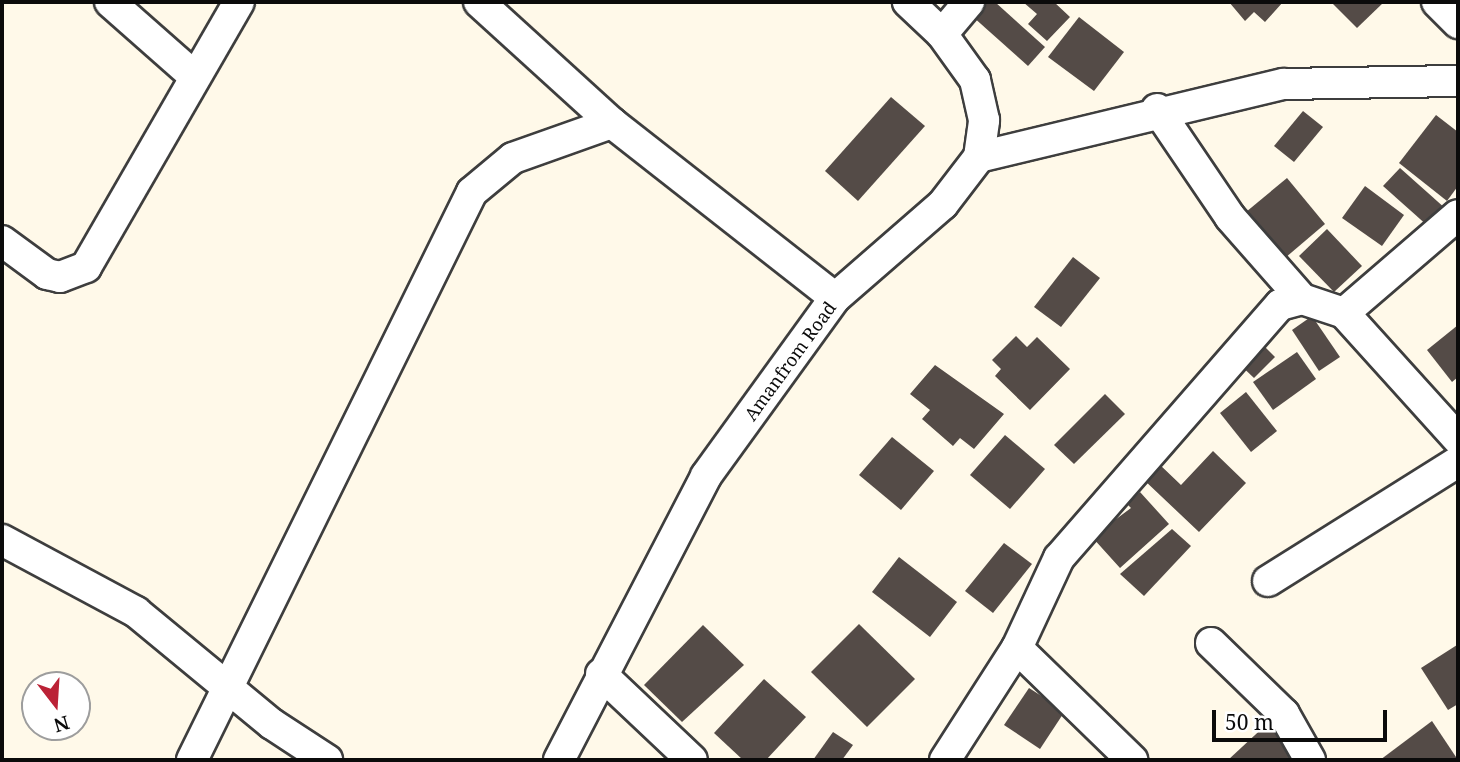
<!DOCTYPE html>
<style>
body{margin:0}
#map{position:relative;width:1460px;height:762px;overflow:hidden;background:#fff9e9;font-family:"Noto Serif",serif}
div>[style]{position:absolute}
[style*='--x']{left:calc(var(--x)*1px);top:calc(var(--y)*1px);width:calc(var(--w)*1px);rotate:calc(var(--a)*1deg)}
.building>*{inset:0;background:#544b47}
.roads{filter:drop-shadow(2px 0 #3e3e3e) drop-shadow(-2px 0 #3e3e3e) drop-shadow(0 2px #3e3e3e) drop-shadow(0 -2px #3e3e3e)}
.minor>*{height:30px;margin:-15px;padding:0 15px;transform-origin:15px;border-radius:15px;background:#fff}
span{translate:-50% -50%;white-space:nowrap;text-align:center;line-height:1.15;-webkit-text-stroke:7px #fff;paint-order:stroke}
.street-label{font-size:18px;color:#0b0b0b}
.frame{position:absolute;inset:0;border:4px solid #0b0b0b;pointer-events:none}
.north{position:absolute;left:21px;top:671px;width:70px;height:70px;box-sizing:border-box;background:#fff;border:2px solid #9d9d9d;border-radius:50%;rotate:163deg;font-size:19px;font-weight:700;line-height:28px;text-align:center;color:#0b0b0b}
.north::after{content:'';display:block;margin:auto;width:24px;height:32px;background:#bb2236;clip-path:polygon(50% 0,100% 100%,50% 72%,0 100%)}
.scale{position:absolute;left:1212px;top:710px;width:175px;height:32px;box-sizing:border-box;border:4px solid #0b0b0b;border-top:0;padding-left:9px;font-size:21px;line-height:24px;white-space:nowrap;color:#0b0b0b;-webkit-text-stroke:5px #fff;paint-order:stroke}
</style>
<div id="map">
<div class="building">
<div style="clip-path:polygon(984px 2px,995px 2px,1045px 47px,1028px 66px,972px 16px)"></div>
<div style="clip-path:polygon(1023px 2px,1054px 2px,1070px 17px,1047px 41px,1028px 24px,1037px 14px)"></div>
<div style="clip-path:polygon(1229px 2px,1283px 2px,1265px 22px,1254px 12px,1245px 21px)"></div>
<div style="clip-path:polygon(1331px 2px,1384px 2px,1357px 28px)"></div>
<div style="clip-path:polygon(1079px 17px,1124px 52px,1094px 91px,1048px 57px)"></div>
<div style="clip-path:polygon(891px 97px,925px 126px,858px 201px,825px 171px)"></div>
<div style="clip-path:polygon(1303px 111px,1323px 127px,1294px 162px,1274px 146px)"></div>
<div style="clip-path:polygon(1436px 115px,1458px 132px,1458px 186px,1447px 201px,1399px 163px)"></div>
<div style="clip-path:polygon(1400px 168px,1446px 209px,1429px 227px,1383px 186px)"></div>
<div style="clip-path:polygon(1287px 178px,1325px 224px,1285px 258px,1246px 212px)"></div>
<div style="clip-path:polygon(1365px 186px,1404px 215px,1382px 246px,1342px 218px)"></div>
<div style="clip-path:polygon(1327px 229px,1362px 266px,1334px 292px,1299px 256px)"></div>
<div style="clip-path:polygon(1073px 257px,1100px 278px,1061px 327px,1034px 307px)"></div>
<div style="clip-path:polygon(1312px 316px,1340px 357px,1319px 371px,1292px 330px)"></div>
<div style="clip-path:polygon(1458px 325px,1458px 377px,1452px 382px,1427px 350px)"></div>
<div style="clip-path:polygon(1016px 336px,1027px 347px,1037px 337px,1070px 369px,1030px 410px,995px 376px,1001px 369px,992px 360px)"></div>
<div style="clip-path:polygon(1255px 337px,1275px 357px,1254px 378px,1234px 359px)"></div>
<div style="clip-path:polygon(1297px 352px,1316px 379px,1273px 410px,1253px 382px)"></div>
<div style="clip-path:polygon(935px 365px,1004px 414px,974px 449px,960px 438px,953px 446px,922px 419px,930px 410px,910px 394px)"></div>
<div style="clip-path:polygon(1246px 392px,1277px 431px,1251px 452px,1220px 413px)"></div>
<div style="clip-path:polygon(1105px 394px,1125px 414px,1074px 464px,1054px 445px)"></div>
<div style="clip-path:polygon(1005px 435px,1045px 469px,1010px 509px,970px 475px)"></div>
<div style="clip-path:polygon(892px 437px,934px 471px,901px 510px,859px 475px)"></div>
<div style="clip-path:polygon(1213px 451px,1246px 483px,1199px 532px,1143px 479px,1158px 463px,1181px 485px)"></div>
<div style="clip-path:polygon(1140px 492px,1169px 524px,1120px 568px,1092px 537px,1131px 508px,1127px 504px)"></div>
<div style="clip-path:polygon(1172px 529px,1191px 546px,1144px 596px,1120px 574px)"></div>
<div style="clip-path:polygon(1004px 543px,1032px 564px,993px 613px,965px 591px)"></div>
<div style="clip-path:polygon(899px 557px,957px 602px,930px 637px,872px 592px)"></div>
<div style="clip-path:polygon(859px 624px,915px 679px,867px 727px,811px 672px)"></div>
<div style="clip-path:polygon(703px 625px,744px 665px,682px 722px,644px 685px)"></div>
<div style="clip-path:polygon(1457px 645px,1458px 704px,1448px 710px,1421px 668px)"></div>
<div style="clip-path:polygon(764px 679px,806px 717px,766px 760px,743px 760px,714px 733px)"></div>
<div style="clip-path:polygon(1029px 688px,1065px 711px,1040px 749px,1004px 725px)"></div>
<div style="clip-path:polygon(1432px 721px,1458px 760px,1380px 760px)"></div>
<div style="clip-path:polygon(1269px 722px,1305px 760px,1228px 760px)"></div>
<div style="clip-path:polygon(833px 732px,853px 745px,842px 760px,813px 760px)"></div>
</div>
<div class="roads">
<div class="minor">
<div style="--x:110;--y:2;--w:112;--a:41.4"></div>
<div style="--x:479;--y:2;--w:180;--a:42.3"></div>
<div style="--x:612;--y:123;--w:283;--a:38.1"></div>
<div style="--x:1437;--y:2;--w:30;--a:45"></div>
<div style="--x:942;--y:34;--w:42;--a:-49.8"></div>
<div style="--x:1157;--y:109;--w:130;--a:55.9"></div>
<div style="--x:1230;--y:217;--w:109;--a:48.7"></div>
<div style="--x:979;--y:157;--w:314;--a:-13.5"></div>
<div style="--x:1284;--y:84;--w:174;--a:-1"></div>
<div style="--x:2;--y:241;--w:56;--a:36.3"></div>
<div style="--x:47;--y:274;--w:13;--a:13"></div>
<div style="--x:60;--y:277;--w:28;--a:-21"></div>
<div style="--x:86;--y:267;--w:306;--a:-60"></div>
<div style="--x:1344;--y:313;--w:150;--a:-40.7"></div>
<div style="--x:2;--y:540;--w:152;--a:28.2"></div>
<div style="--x:136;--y:612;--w:176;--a:39.5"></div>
<div style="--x:272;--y:724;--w:66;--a:33.2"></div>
<div style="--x:1268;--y:581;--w:224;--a:-32.1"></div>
<div style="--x:1211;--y:643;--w:102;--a:44.2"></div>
<div style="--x:1284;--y:714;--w:53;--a:60.5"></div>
<div style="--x:1017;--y:648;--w:161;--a:44.2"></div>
<div style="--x:601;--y:674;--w:125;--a:43.4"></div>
<div style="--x:192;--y:760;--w:633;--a:-63.76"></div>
<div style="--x:472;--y:192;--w:53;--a:-39.7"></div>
<div style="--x:513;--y:158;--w:105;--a:-19.5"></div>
<div style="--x:559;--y:760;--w:320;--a:-62.6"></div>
<div style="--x:706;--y:476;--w:220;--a:-54.1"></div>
<div style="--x:835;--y:298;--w:143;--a:-41"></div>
<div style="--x:943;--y:204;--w:59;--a:-52.5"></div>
<div style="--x:979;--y:157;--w:37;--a:-82"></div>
<div style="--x:984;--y:120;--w:41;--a:-102.7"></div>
<div style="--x:975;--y:80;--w:57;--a:-125.7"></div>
<div style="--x:942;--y:34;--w:47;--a:-136.7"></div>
<div style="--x:945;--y:760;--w:133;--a:-57.3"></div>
<div style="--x:1017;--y:648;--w:99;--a:-65"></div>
<div style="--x:1059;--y:558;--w:336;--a:-48.9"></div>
<div style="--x:1280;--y:305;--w:23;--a:-15"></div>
<div style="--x:1302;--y:299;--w:44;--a:18.4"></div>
<div style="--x:1344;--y:313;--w:170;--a:47.9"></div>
</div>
</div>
<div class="street-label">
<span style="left:790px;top:361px;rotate:-54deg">Amanfrom Road</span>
</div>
<div class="frame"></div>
<div class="north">N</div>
<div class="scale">50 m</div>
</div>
